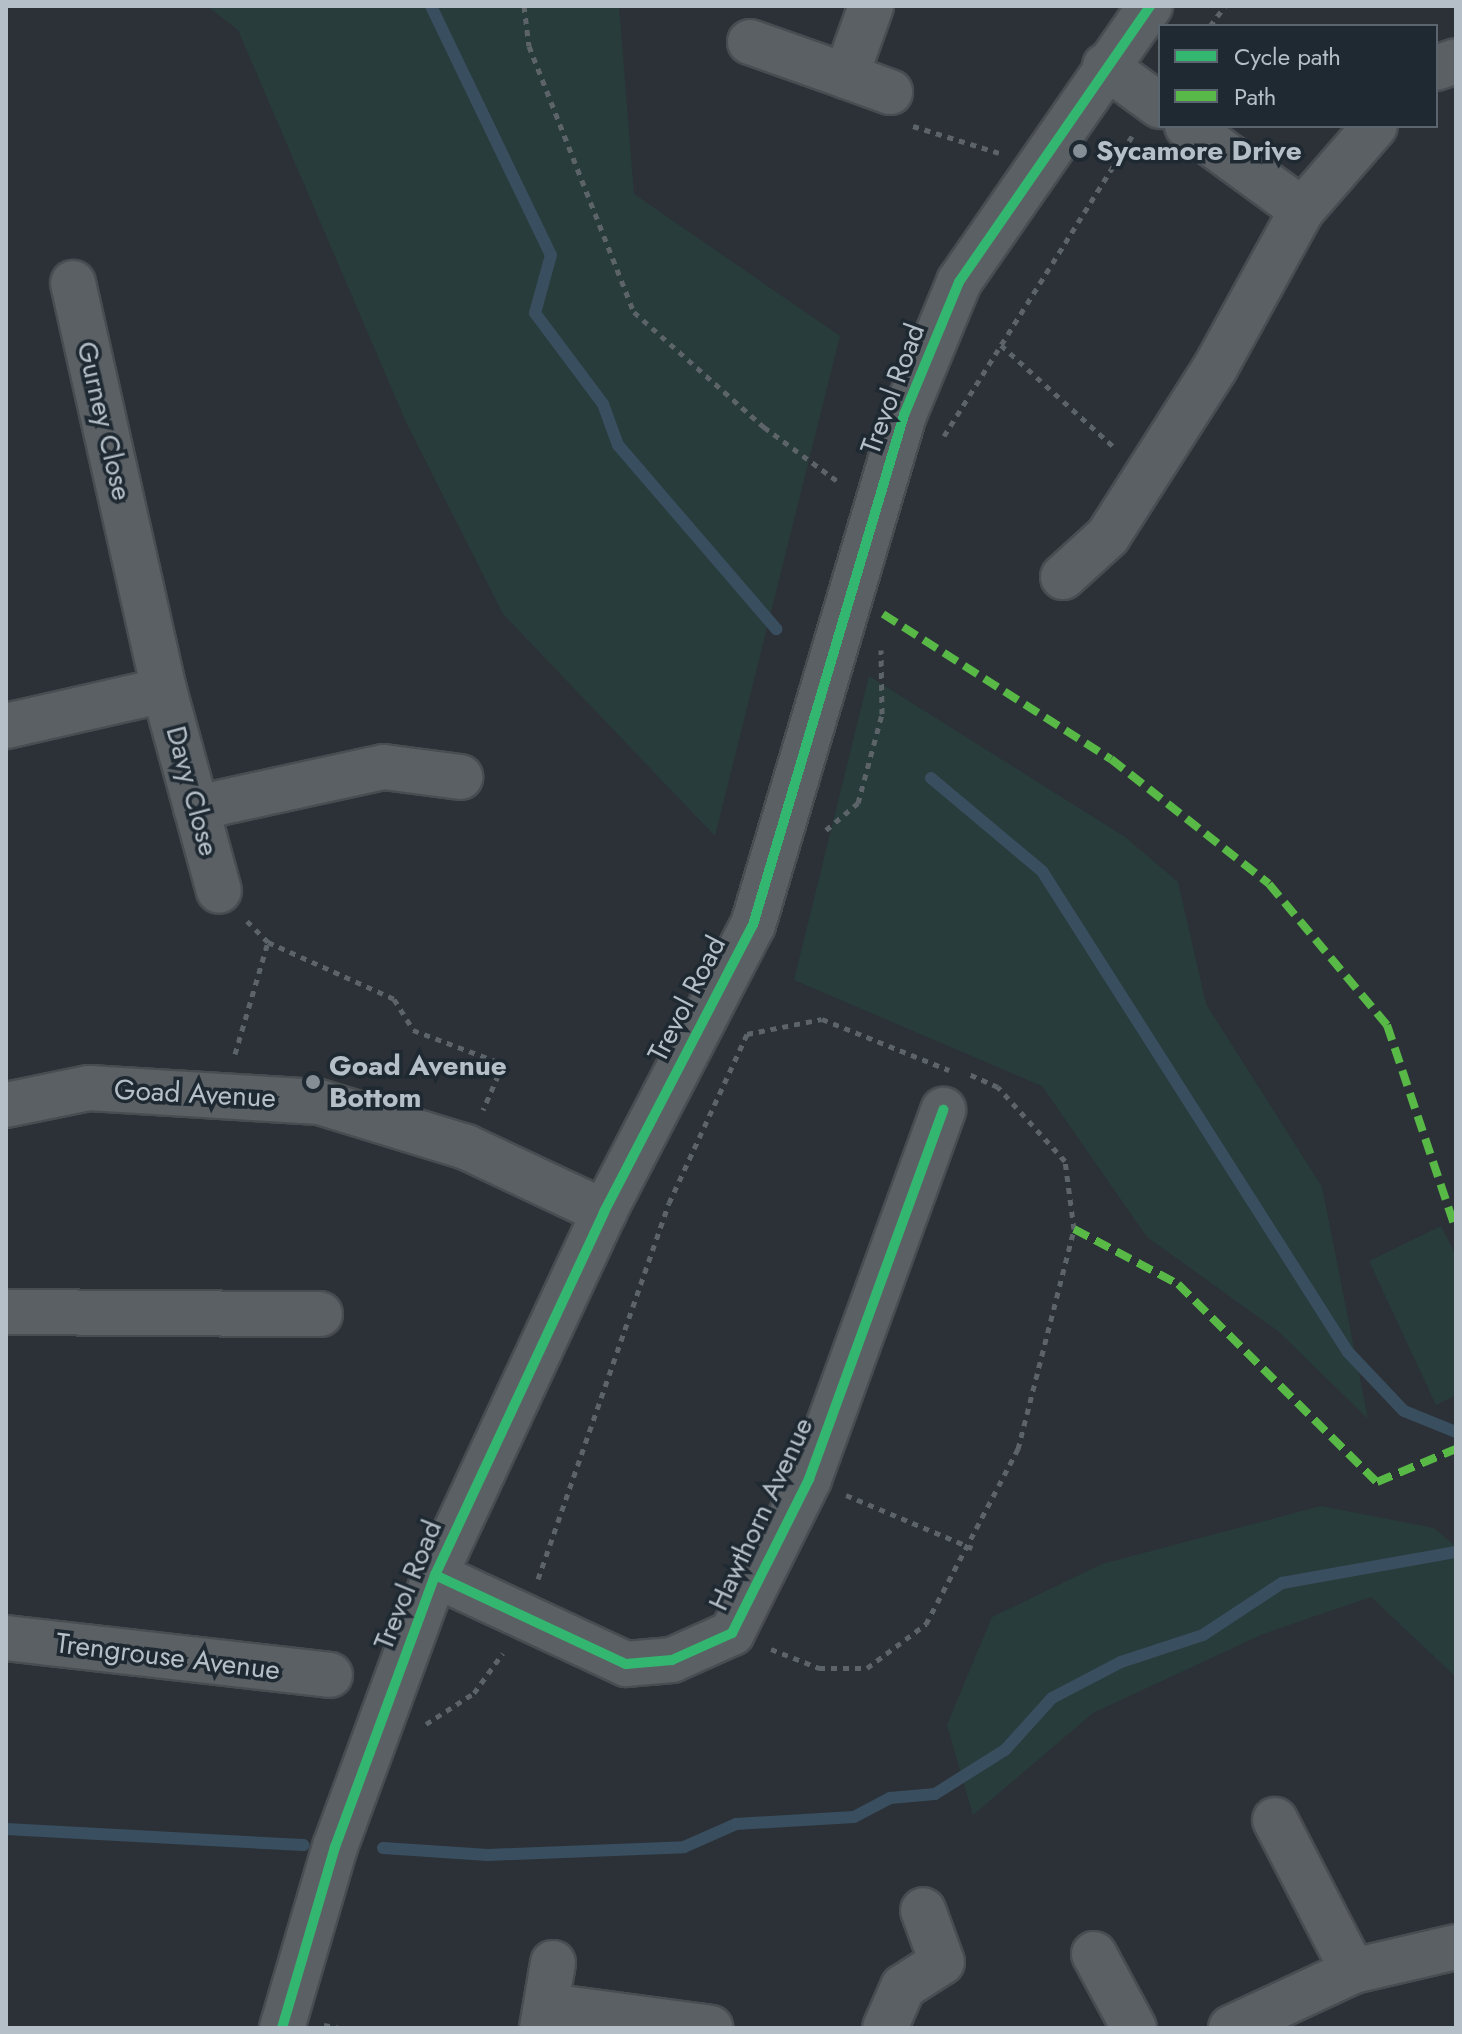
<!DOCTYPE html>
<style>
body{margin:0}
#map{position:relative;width:1462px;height:2034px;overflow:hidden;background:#2b3137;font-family:Jost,sans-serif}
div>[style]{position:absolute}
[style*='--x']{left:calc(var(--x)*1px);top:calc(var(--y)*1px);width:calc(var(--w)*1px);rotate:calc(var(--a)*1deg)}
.green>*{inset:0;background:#283c3c}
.stream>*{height:12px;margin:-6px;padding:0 6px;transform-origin:6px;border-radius:6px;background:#394e5f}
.path>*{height:5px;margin-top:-2.5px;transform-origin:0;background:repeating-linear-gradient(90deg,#5d6469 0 6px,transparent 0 12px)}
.roads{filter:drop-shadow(2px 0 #484d52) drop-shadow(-2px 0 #484d52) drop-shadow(0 2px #484d52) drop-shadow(0 -2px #484d52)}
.minor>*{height:44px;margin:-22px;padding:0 22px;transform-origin:22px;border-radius:22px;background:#5b6065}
.quiet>*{height:8px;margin-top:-4px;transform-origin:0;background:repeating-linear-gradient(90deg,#58b947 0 16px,transparent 0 24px)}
.cycleway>*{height:10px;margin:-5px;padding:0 5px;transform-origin:5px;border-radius:5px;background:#33b770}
.dots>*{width:22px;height:22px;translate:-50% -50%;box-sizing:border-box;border:4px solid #1e2932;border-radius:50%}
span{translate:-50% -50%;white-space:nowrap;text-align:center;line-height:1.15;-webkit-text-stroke:7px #1e2932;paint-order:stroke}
.poi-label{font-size:28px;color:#b5bfc8;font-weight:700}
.left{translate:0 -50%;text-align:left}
.street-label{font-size:28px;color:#b5bfc8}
.frame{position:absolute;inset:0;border:8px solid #b5bfc8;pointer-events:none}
.legend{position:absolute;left:1158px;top:24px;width:280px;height:104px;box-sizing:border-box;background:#1e2932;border:2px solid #5a656e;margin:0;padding:10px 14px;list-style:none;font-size:24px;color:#b5bfc8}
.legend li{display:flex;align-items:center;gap:16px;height:40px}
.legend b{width:40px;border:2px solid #5a656e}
</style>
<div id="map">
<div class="green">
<div style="clip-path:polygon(207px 6px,619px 6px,634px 194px,840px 336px,715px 836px,503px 614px,406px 422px,238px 30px)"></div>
<div style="clip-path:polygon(869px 676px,1125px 837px,1178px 882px,1206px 1004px,1322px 1187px,1368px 1419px,1278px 1331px,1147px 1237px,1042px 1086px,794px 980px)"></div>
<div style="clip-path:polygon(1441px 1226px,1456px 1256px,1456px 1395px,1436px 1405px,1369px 1261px)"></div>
<div style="clip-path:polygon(1321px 1506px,1434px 1528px,1456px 1547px,1456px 1677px,1371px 1597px,1263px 1634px,1093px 1713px,973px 1815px,947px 1725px,992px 1617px,1102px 1564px)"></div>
</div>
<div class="stream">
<div style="--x:431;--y:6;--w:276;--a:64.3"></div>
<div style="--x:551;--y:255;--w:60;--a:105.4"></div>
<div style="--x:535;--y:313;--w:114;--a:53.2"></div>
<div style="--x:603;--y:404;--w:44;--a:69.9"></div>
<div style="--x:618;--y:445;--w:243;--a:49.3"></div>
<div style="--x:931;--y:778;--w:145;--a:40"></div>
<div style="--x:1042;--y:871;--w:570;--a:57.54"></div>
<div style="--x:1348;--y:1352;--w:81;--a:46.5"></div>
<div style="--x:1404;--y:1411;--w:56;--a:22"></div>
<div style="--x:6;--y:1829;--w:298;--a:3.1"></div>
<div style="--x:383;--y:1848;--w:105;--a:3.8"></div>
<div style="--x:488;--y:1855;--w:196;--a:-2.3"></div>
<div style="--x:684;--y:1847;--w:57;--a:-23.9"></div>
<div style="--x:736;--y:1824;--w:118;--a:-3.4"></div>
<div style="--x:854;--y:1817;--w:41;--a:-27.8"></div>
<div style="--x:890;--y:1798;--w:45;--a:-5.1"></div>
<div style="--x:935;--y:1794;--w:83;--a:-32.2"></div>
<div style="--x:1005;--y:1750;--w:70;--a:-47.9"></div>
<div style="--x:1052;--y:1698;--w:78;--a:-27.6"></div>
<div style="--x:1121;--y:1662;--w:86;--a:-18.2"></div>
<div style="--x:1203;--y:1635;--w:95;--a:-33.4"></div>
<div style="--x:1282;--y:1583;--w:177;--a:-10.1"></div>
</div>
<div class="path">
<div style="--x:524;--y:6;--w:40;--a:82.9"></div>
<div style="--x:529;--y:46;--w:286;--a:68.5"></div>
<div style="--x:634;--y:312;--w:174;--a:41.5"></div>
<div style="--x:764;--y:427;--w:94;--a:36.4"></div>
<div style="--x:1210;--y:26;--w:25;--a:-53"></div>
<div style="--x:913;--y:126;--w:90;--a:17.4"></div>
<div style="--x:1001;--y:345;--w:155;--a:42.1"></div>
<div style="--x:944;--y:436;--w:354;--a:-57.9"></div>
<div style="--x:826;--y:830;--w:42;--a:-40.2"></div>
<div style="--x:858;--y:803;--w:92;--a:-74.9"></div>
<div style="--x:882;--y:714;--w:64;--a:-90.9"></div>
<div style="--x:247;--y:921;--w:30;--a:45"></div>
<div style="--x:268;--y:942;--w:138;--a:24.3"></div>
<div style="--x:394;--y:999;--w:36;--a:58"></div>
<div style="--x:413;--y:1030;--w:96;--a:20.7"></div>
<div style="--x:503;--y:1064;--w:50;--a:113.5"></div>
<div style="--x:235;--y:1054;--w:117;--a:-73.6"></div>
<div style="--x:846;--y:1495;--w:137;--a:22.8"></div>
<div style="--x:538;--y:1579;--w:398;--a:-70.8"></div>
<div style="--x:669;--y:1203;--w:186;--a:-65.2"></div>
<div style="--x:747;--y:1034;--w:76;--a:-11.3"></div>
<div style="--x:822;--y:1019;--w:137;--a:21.9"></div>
<div style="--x:771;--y:1649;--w:52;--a:21.6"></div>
<div style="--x:819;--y:1668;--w:48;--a:0"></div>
<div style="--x:867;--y:1668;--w:74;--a:-36.7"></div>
<div style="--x:926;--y:1624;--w:198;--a:-62.3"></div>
<div style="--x:1018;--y:1449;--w:227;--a:-75.7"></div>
<div style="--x:1074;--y:1229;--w:69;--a:-97.5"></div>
<div style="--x:1065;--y:1161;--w:100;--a:-132.2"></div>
<div style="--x:998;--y:1087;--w:35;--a:-156"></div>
<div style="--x:426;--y:1724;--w:57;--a:-32.9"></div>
<div style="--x:474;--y:1693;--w:49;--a:-54.1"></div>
<div style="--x:324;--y:2025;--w:15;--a:11"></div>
</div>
<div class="roads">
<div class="minor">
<div style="--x:750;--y:42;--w:102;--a:19.5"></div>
<div style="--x:846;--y:76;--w:74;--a:-70.3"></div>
<div style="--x:1105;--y:66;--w:68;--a:36"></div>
<div style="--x:1436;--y:68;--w:21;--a:-19"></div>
<div style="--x:846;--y:76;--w:47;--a:20"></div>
<div style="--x:1187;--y:126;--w:142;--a:36.1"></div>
<div style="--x:73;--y:283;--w:417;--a:77.4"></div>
<div style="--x:1063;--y:577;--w:61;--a:-42.3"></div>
<div style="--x:1108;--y:536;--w:199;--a:-57.5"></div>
<div style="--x:1215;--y:368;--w:180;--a:-61.2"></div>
<div style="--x:1302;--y:210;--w:111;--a:-49"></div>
<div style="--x:6;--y:726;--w:162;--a:-12.8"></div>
<div style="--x:164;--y:690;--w:208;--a:74.7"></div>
<div style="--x:196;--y:808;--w:192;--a:-12.3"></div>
<div style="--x:384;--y:767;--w:77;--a:7.5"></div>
<div style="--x:6;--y:1105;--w:85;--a:-11.6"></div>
<div style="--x:89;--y:1088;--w:230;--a:3.5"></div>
<div style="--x:319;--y:1102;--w:154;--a:17"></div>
<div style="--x:466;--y:1147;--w:153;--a:25.2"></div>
<div style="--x:6;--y:1312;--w:314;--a:0.4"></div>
<div style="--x:435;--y:1575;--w:211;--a:25"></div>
<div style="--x:626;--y:1664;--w:46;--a:-5"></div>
<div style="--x:672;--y:1660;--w:66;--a:-24.2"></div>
<div style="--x:732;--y:1633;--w:172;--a:-63.4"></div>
<div style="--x:809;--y:1479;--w:393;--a:-70"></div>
<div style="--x:6;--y:1638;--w:326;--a:6.5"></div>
<div style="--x:1275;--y:1820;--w:170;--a:62.7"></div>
<div style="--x:1094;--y:1954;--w:84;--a:61.6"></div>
<div style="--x:549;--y:2006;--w:163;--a:7.7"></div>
<div style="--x:282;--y:2028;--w:189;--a:-73.7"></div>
<div style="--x:335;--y:1847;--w:290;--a:-69.8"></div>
<div style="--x:435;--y:1575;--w:400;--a:-65"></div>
<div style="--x:604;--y:1212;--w:323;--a:-62.6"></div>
<div style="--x:753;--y:925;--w:532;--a:-73.51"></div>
<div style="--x:904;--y:415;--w:144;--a:-67.5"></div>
<div style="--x:959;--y:282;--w:336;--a:-55.3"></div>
<div style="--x:542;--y:2028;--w:66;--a:-80.4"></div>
<div style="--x:885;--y:2028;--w:45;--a:-66.3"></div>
<div style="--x:903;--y:1987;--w:46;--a:-32.7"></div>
<div style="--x:942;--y:1962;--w:55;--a:-110.1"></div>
<div style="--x:1231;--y:2028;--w:135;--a:-25"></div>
<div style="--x:1353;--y:1971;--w:106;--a:-13.1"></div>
</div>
</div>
<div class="quiet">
<div style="--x:883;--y:614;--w:270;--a:32.5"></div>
<div style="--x:1111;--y:759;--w:201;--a:38.3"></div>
<div style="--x:1269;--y:884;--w:184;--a:50.1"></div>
<div style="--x:1387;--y:1025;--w:216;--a:71.4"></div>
<div style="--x:1074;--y:1229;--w:118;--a:27.9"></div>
<div style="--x:1178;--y:1284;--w:281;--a:44.9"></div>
<div style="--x:1377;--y:1482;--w:86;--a:-22.7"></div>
</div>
<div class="cycleway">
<div style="--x:435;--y:1575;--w:211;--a:25"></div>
<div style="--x:626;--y:1664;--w:46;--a:-5"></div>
<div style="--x:672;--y:1660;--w:66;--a:-24.2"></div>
<div style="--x:732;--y:1633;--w:172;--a:-63.4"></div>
<div style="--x:809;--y:1479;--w:393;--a:-70"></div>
<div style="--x:282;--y:2028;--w:189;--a:-73.7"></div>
<div style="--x:335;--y:1847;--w:290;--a:-69.8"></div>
<div style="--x:435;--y:1575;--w:400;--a:-65"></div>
<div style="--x:604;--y:1212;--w:323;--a:-62.6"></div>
<div style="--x:753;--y:925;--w:532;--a:-73.51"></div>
<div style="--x:904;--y:415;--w:144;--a:-67.5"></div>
<div style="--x:959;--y:282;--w:336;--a:-55.3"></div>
</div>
<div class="dots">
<div style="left:1080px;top:151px;background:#858d95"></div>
<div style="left:313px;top:1082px;background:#858d95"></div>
</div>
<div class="poi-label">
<span class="left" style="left:1096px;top:151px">Sycamore Drive</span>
<span class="left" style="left:329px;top:1082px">Goad Avenue<br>Bottom</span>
</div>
<div class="street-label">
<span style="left:893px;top:389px;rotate:-70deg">Trevol Road</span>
<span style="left:104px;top:421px;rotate:77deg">Gurney Close</span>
<span style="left:192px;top:791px;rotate:75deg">Davy Close</span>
<span style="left:687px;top:999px;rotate:-63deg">Trevol Road</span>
<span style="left:195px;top:1094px;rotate:3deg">Goad Avenue</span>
<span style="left:761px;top:1514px;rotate:-65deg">Hawthorn Avenue</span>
<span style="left:408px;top:1585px;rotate:-68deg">Trevol Road</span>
<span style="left:168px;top:1657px;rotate:7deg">Trengrouse Avenue</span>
</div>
<div class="frame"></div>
<ul class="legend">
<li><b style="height:10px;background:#33b770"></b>Cycle path</li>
<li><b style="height:10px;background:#58b947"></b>Path</li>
</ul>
</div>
